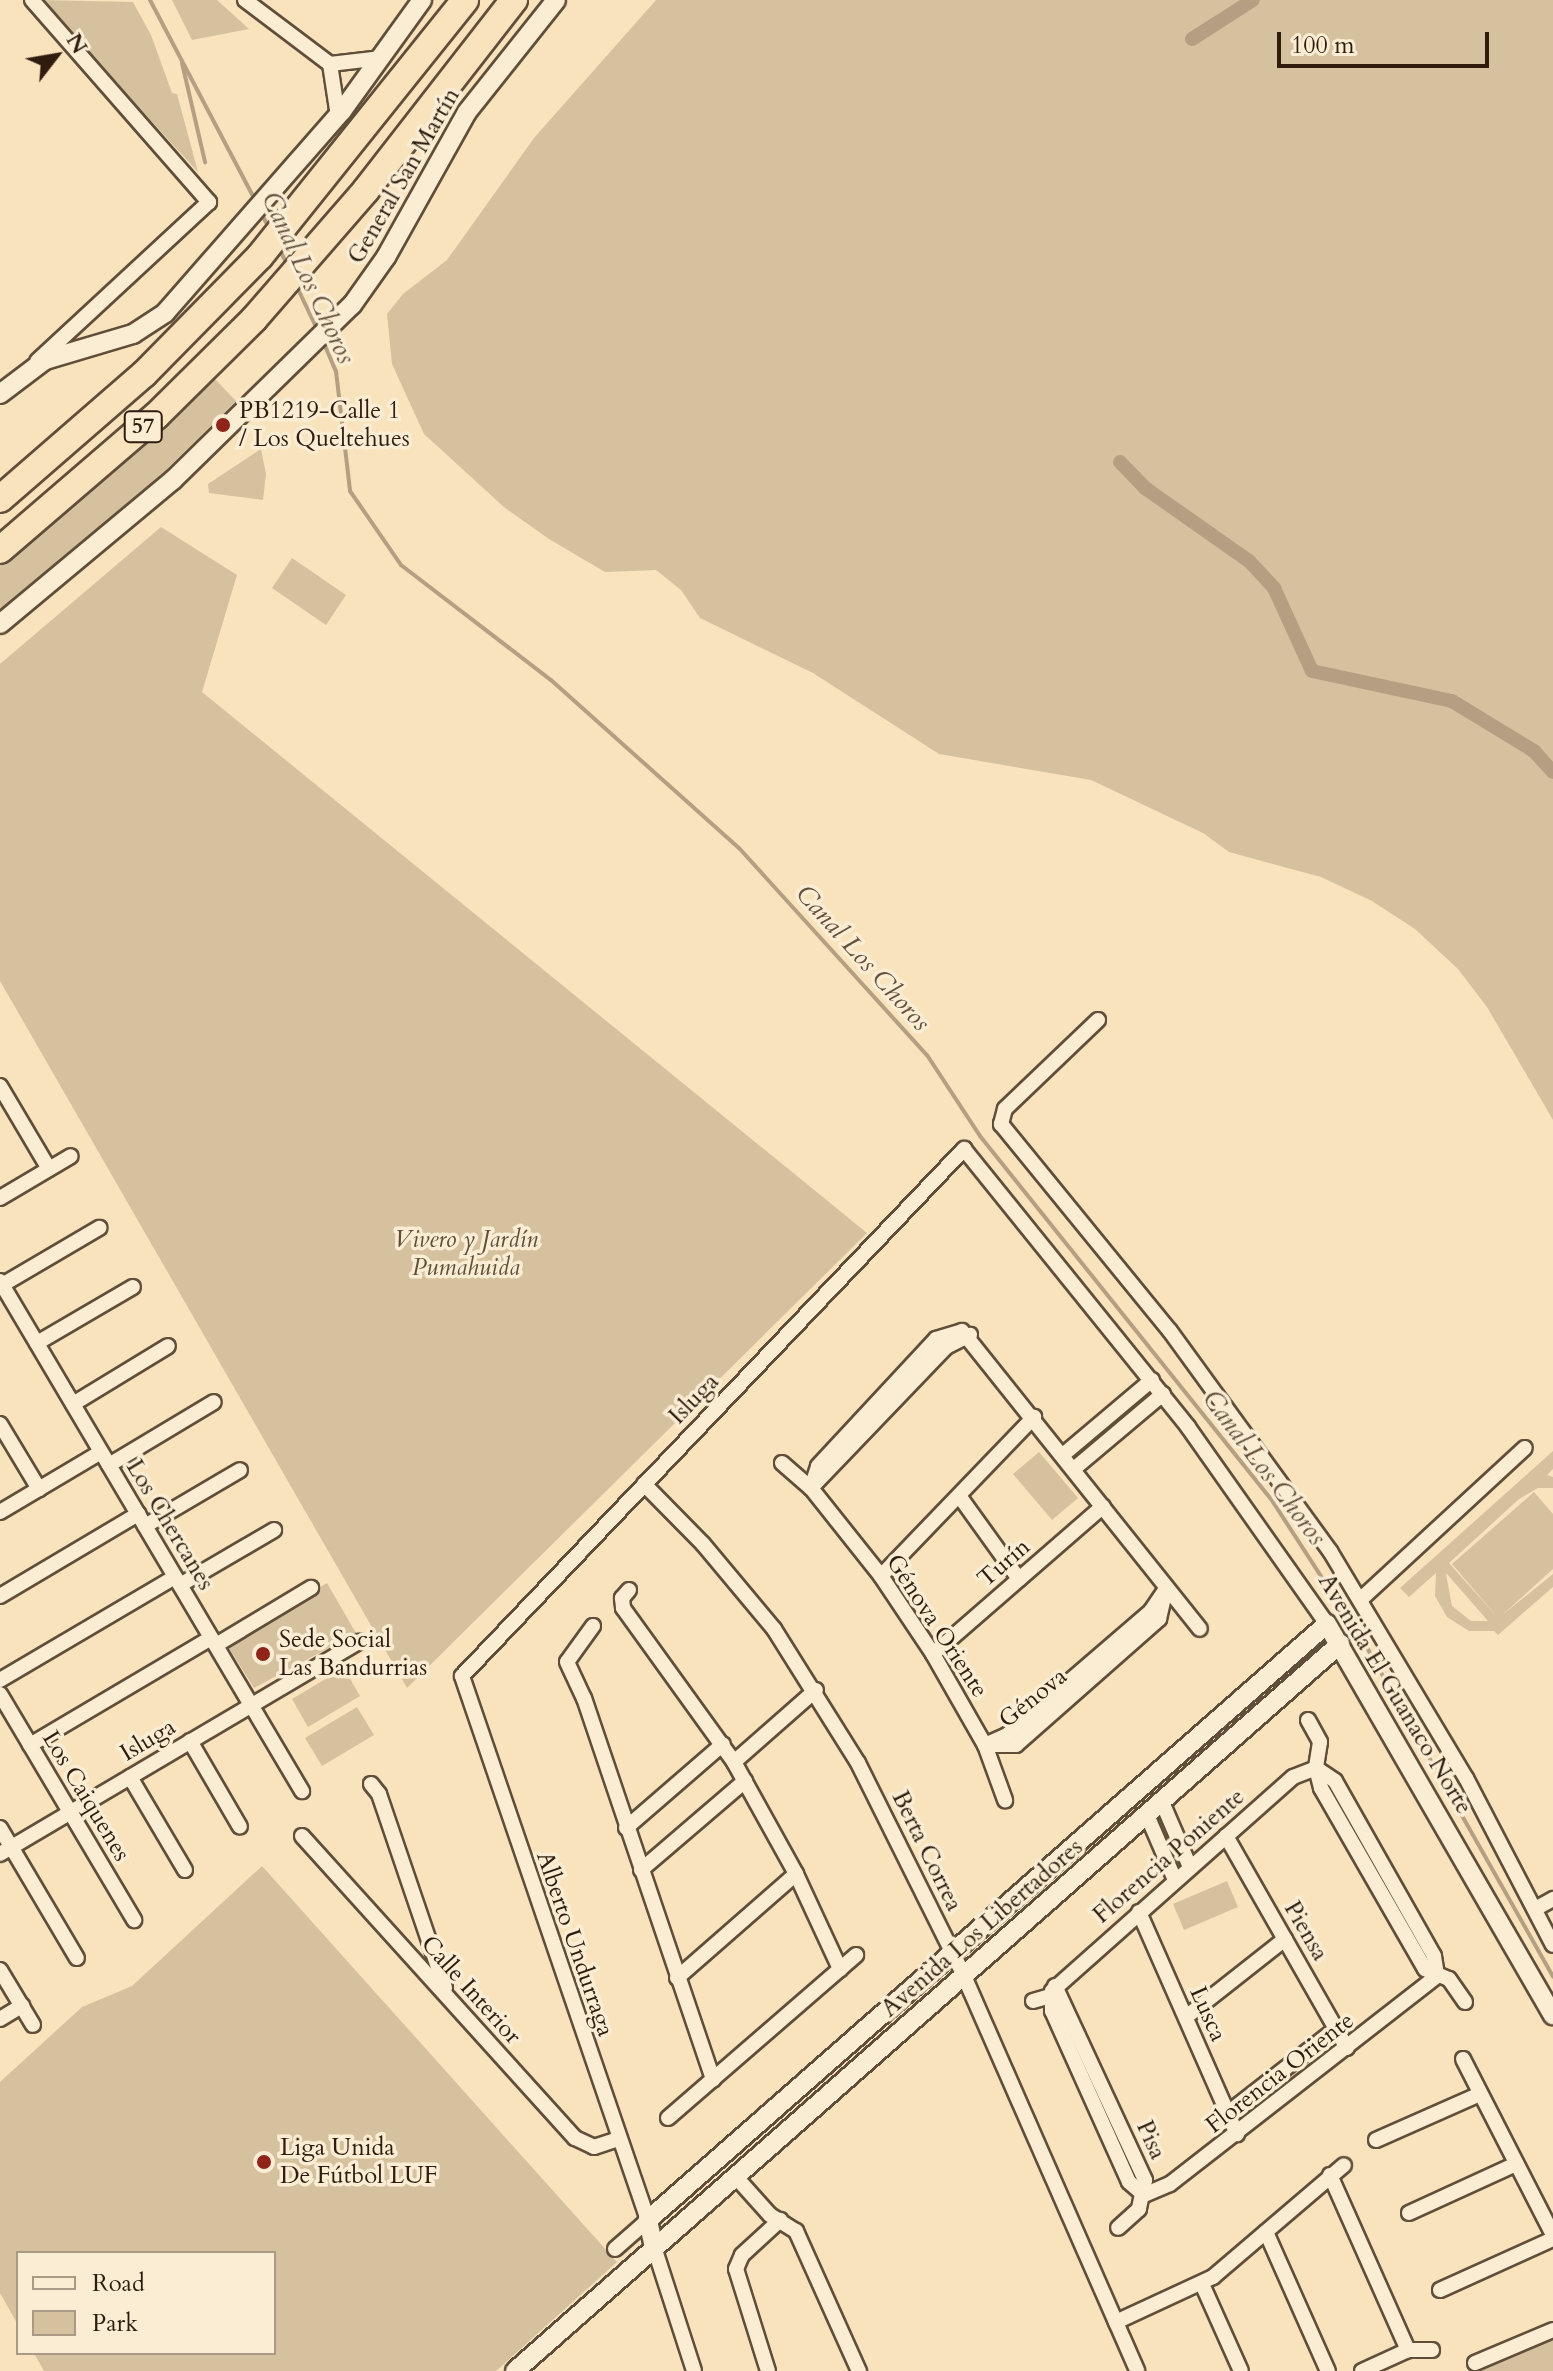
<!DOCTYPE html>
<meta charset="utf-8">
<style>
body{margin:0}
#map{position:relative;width:1553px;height:2371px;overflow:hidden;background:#f8e3bd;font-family:Cardo,serif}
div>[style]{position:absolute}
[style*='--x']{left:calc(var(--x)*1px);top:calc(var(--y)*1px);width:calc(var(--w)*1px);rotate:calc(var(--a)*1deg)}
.green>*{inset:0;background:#d6c19f}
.stream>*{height:4px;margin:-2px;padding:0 2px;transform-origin:2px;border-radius:2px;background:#b49f82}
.canal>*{height:14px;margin:-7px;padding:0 7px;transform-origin:7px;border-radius:7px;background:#b49f82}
.roads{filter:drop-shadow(2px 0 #614e3a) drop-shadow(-2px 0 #614e3a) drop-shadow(0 2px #614e3a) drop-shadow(0 -2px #614e3a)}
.minor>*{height:14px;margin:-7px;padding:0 7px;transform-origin:7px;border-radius:7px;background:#faedd4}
.tertiary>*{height:18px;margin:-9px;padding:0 9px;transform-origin:9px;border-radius:9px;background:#faedd4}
.motorway>*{height:26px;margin:-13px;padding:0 13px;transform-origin:13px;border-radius:13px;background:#f8e3bd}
.dots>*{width:22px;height:22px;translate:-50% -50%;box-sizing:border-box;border:4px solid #faedd4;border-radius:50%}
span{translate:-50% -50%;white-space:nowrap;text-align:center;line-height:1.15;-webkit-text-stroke:7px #faedd4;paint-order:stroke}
.shield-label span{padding:2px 6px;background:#faedd4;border:2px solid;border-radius:6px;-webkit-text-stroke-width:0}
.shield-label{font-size:22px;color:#2f1c0e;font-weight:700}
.street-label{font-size:24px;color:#2f1c0e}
.poi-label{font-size:24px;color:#2f1c0e}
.left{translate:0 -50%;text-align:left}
.park-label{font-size:24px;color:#614e3a;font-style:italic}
.water-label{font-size:26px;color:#64503c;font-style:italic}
.legend{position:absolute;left:16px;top:2251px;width:260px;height:104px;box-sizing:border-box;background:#faedd4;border:2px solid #a99985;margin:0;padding:10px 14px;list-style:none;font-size:24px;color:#2f1c0e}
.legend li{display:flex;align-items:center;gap:16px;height:40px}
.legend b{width:40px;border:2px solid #a99985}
.north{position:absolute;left:16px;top:16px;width:80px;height:80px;-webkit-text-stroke:6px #faedd4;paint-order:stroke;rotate:59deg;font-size:22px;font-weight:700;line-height:32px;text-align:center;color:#2f1c0e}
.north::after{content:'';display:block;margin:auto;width:28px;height:36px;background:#2f1c0e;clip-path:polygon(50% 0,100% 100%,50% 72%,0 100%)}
.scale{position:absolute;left:1277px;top:32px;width:212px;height:36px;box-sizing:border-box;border:4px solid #2f1c0e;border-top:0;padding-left:10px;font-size:24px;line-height:28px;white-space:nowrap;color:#2f1c0e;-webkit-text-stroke:6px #faedd4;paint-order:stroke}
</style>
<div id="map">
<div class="green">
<div style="clip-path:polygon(40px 0,133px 2px,151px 35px,172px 93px,177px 94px,198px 172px)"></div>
<div style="clip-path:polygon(172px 0,217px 0,249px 29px,192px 40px)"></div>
<div style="clip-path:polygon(656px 0,1553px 0,1553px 1120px,1487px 1007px,1458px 969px,1415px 929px,1372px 901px,1321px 877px,1229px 852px,1203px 833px,1091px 780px,939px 754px,813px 673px,700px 618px,681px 590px,656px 570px,605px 572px,549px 539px,505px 508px,424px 434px,392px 364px,387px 314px,403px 294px,447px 260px,534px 138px)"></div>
<div style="clip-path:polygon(212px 376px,236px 401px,142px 493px,0 616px,0 564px)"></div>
<div style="clip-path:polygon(261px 449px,266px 474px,263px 500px,209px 493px,208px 484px)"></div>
<div style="clip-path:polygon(161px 527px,237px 575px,202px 692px,867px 1233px,407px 1688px,0 981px,0 664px)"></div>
<div style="clip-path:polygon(292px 558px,346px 595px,326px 625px,272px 588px)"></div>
<div style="clip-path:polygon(evenodd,1553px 1451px,1553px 1469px,1547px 1475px,1553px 1477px,1553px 1488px,1538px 1488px,1519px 1499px,1449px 1563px,1498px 1618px,1452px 1564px,1534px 1492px,1553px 1514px,1553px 1569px,1501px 1616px,1553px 1574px,1553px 1587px,1498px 1635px,1494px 1631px,1469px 1631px,1447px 1617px,1435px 1596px,1436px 1573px,1409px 1597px,1400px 1588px,1553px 1451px,1446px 1574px,1447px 1574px,1488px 1621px,1471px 1621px,1452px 1606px,1446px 1574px)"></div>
<div style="clip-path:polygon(1039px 1452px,1078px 1498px,1052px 1520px,1013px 1474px)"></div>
<div style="clip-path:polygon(327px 1583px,356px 1633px,254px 1688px,229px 1648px,234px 1639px)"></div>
<div style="clip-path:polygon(344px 1668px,360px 1696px,308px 1727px,292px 1699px)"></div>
<div style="clip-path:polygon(357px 1707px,374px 1735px,322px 1766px,305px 1738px)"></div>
<div style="clip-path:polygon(262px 1866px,617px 2262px,496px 2371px,44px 2371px,34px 2353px,274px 2353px,274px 2253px,18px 2253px,18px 2325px,0 2293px,0 2082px,82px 2007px,132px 1986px)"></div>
<div style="clip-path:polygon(1227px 1881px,1238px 1907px,1184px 1930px,1173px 1904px)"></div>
<div style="clip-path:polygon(1553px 2336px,1553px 2371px,1473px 2371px)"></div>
</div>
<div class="stream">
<div style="--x:150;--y:0;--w:226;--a:62.3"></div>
<div style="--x:182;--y:63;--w:102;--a:76.9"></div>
<div style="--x:260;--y:211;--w:19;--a:62"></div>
<div style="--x:278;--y:247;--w:19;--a:62"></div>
<div style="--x:297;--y:287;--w:47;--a:64.5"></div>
<div style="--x:323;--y:341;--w:33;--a:67"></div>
<div style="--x:336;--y:371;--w:121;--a:83.3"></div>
<div style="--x:350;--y:491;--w:90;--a:55.4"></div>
<div style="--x:401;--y:565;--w:189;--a:37.5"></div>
<div style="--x:551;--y:680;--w:252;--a:41.8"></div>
<div style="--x:739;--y:848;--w:280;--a:47.8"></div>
<div style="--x:927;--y:1055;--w:97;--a:56.8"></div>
<div style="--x:980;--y:1136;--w:469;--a:51.3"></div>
<div style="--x:1273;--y:1502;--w:171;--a:57.1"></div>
<div style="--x:1366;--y:1646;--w:380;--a:60.5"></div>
</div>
<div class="canal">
<div style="--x:1192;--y:39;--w:72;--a:-32.6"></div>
<div style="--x:1120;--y:462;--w:36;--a:46"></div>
<div style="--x:1145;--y:488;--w:127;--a:35.1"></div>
<div style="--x:1249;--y:561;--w:37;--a:47"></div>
<div style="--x:1274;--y:588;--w:91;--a:65.4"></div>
<div style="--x:1312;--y:671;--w:143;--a:12.1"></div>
<div style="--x:1452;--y:701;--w:96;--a:31.4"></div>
<div style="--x:1534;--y:751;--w:28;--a:48"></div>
</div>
<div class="roads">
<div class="minor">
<div style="--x:32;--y:0;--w:269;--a:48.8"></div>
<div style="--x:209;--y:202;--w:234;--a:137.2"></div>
<div style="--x:245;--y:0;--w:106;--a:37"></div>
<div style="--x:330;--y:64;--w:52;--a:-6.6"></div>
<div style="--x:330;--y:64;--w:53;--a:81.3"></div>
<div style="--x:1098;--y:1020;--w:129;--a:136.3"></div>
<div style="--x:1005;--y:1109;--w:16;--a:105"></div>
<div style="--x:1001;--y:1124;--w:267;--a:50.8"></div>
<div style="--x:1170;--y:1331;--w:272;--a:54"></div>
<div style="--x:1330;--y:1551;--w:265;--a:59.1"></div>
<div style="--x:1466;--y:1778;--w:188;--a:62.5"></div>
<div style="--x:0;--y:1086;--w:96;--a:59.4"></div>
<div style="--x:0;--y:1198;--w:82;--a:-30.6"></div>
<div style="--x:0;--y:1281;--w:593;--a:59.37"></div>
<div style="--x:2;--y:1285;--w:113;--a:-30.4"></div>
<div style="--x:37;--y:1343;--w:111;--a:-30.3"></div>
<div style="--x:73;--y:1404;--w:111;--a:-31.4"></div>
<div style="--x:0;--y:1424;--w:76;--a:59"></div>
<div style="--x:1064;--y:1454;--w:115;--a:-40.1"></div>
<div style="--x:782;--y:1463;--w:38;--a:41"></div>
<div style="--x:811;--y:1488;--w:112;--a:51.5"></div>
<div style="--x:881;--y:1576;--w:94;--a:56.3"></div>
<div style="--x:933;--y:1654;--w:105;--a:60.3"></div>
<div style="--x:985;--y:1745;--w:59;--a:70"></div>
<div style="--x:109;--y:1465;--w:122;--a:-31"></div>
<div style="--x:1075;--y:1468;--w:115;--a:-40.1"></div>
<div style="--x:644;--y:1484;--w:84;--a:45.5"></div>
<div style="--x:703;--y:1544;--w:111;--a:50.1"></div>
<div style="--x:774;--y:1629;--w:158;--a:57.9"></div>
<div style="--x:858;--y:1763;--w:238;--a:63.5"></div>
<div style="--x:964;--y:1976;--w:431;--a:66.3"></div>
<div style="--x:811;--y:1488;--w:23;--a:-72"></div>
<div style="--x:818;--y:1466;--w:173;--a:-47.1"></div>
<div style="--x:936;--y:1339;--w:27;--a:-17"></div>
<div style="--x:962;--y:1331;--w:381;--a:51.4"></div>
<div style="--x:811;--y:1488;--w:195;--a:-46.2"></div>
<div style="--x:946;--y:1347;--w:27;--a:-27"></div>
<div style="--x:960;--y:1497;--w:101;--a:54.3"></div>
<div style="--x:0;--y:1512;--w:117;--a:-30.7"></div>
<div style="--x:145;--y:1526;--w:110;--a:-30.5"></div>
<div style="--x:881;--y:1576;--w:221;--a:-46.1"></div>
<div style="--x:180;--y:1585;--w:109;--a:-30.3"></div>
<div style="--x:629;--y:1590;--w:11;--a:131"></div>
<div style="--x:622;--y:1598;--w:10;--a:84"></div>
<div style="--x:623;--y:1608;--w:190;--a:54.2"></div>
<div style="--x:734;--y:1762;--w:128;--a:61"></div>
<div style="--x:796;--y:1874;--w:105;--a:65.1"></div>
<div style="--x:0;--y:1596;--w:161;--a:-30.7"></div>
<div style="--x:1360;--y:1600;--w:224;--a:-42.7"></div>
<div style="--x:593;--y:1626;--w:44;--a:125.8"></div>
<div style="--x:567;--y:1662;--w:40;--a:65"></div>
<div style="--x:584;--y:1698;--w:403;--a:71.3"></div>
<div style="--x:216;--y:1645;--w:111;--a:-31"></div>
<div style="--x:933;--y:1654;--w:225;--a:-41"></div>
<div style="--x:0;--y:1680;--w:203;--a:-30.5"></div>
<div style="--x:0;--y:1694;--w:263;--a:59.3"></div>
<div style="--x:1308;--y:1720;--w:25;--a:61"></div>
<div style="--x:1320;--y:1742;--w:26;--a:99"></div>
<div style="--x:1316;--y:1768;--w:21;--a:76"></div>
<div style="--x:1321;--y:1788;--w:209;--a:60.1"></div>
<div style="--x:1425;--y:1969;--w:26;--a:23"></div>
<div style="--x:1449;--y:1979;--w:28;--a:55"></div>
<div style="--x:190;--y:1741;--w:99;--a:59.8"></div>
<div style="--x:30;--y:1745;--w:210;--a:-30.6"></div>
<div style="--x:985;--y:1745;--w:31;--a:0"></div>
<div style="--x:1016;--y:1745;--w:191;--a:-41.4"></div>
<div style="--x:1159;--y:1619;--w:32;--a:-77"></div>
<div style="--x:985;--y:1745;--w:24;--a:-24"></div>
<div style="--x:1007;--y:1735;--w:190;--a:-40.7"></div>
<div style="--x:1151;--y:1611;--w:23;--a:-56"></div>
<div style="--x:734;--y:1762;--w:109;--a:-41.3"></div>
<div style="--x:1316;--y:1768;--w:23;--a:34"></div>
<div style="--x:1335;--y:1781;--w:201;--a:60.5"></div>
<div style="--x:1434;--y:1956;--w:20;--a:81"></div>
<div style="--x:130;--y:1777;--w:108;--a:59.4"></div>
<div style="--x:371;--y:1784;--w:13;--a:51"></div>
<div style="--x:379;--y:1794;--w:205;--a:71.2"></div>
<div style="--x:1162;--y:1802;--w:71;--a:66.7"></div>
<div style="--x:1147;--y:1815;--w:71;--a:66.7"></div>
<div style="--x:0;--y:1828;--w:151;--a:59.4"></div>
<div style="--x:626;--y:1828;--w:128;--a:-40.9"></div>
<div style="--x:302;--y:1836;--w:407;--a:47.9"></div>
<div style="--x:575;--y:2138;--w:21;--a:25"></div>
<div style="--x:594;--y:2147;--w:26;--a:-18"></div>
<div style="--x:1226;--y:1836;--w:244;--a:60.3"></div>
<div style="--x:0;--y:1854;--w:417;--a:-30.6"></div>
<div style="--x:641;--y:1870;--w:137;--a:-40.6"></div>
<div style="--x:1535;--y:1909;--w:21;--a:-29"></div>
<div style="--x:1139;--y:1912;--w:243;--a:66.2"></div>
<div style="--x:0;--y:1970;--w:64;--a:59"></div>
<div style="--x:677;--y:1978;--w:158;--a:-41.2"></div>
<div style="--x:1055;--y:1986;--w:214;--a:65.1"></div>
<div style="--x:1145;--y:2180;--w:30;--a:102"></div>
<div style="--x:1139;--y:2209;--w:28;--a:138"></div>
<div style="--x:1033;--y:2001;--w:18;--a:-16"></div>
<div style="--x:1186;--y:2017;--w:126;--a:-38.2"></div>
<div style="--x:0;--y:2019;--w:26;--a:-31"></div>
<div style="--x:1463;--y:2059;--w:198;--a:62.9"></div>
<div style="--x:1228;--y:2113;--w:137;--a:-37.9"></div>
<div style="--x:668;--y:2118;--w:249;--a:-40.9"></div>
<div style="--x:1376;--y:2140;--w:114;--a:-23.9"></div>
<div style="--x:1330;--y:2175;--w:192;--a:66"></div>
<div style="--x:735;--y:2176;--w:52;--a:48.1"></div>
<div style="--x:770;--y:2215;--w:31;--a:32"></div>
<div style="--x:796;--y:2231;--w:154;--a:65.8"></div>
<div style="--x:1144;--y:2195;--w:20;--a:-139"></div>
<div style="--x:1129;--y:2182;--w:188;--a:-114.2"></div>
<div style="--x:1052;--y:2011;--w:20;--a:-90"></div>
<div style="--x:1052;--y:1991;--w:322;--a:-41.6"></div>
<div style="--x:1293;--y:1777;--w:25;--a:-21"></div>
<div style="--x:1144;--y:2195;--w:28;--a:-23"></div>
<div style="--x:1170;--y:2184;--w:338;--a:-37.9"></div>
<div style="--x:1409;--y:2213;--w:118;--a:-24.6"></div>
<div style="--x:1266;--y:2232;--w:152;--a:66"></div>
<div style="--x:654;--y:2247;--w:130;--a:72.1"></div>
<div style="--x:615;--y:2249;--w:44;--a:-41.3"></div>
<div style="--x:648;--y:2220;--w:575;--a:-108.88"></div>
<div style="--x:462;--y:1676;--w:728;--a:-46.39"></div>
<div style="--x:964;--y:1149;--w:357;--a:51.1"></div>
<div style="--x:1188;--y:1427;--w:241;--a:54.8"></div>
<div style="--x:1202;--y:2284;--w:95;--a:65.9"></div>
<div style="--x:1440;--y:2290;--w:124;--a:-24.3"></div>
<div style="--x:1116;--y:2322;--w:107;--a:-24.9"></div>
<div style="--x:1213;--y:2277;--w:172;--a:-40.5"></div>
<div style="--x:1475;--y:2363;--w:85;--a:-22.9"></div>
<div style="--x:768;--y:2371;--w:107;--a:-107.4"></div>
<div style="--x:736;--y:2269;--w:15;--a:-67"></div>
<div style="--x:742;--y:2255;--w:52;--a:-42.6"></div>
<div style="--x:1362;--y:2371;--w:51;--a:-24.5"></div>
<div style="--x:1408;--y:2350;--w:24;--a:0"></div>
</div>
<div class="tertiary">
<div style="--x:0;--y:394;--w:56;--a:-37.1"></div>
<div style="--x:45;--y:360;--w:92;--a:-16.5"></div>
<div style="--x:133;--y:334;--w:38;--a:-33"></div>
<div style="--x:165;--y:313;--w:269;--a:-48.8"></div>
<div style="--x:342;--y:111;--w:137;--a:-54.2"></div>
<div style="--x:0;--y:624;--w:225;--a:-39.8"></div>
<div style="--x:173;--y:480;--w:250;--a:-44.4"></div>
<div style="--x:352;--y:305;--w:59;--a:-54.7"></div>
<div style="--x:386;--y:257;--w:166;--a:-60.8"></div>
<div style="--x:467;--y:112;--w:143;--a:-51.5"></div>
<div style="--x:654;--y:2247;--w:28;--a:-103"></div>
<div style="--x:648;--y:2220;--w:903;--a:-41.28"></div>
<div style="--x:1327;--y:1624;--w:452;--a:60"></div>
<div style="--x:515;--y:2371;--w:1100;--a:-41.39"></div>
</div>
<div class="motorway">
<div style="--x:0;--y:499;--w:191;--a:-41"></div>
<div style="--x:144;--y:374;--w:165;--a:-45.5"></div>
<div style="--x:260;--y:256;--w:328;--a:-51.3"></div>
<div style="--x:0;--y:550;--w:206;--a:-40.7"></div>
<div style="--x:156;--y:416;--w:138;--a:-44.7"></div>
<div style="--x:254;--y:319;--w:171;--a:-49"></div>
<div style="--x:366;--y:190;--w:241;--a:-52.1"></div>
</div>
</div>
<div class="dots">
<div style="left:223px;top:425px;background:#8f2418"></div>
<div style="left:263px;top:1654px;background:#8f2418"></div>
<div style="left:264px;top:2162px;background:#8f2418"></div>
</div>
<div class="shield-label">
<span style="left:143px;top:427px">57</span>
</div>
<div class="street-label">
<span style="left:404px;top:176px;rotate:-60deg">General San Martín</span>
<span style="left:694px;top:1399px;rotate:-46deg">Isluga</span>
<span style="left:170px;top:1525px;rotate:59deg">Los Chercanes</span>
<span style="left:1004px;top:1563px;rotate:-41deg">Turín</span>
<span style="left:937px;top:1626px;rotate:57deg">Génova Oriente</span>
<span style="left:1395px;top:1694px;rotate:59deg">Avenida El Guanaco Norte</span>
<span style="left:1033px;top:1698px;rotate:-39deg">Génova</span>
<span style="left:148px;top:1740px;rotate:-31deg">Isluga</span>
<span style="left:86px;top:1796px;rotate:59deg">Los Caiquenes</span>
<span style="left:927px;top:1851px;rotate:64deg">Berta Correa</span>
<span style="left:1169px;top:1856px;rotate:-41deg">Florencia Poniente</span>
<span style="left:982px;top:1928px;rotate:-41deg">Avenida Los Libertadores</span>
<span style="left:1306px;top:1931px;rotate:60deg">Piensa</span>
<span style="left:575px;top:1944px;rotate:71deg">Alberto Undurraga</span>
<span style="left:471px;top:1990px;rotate:48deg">Calle Interior</span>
<span style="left:1208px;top:2014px;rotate:66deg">Lusca</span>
<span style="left:1280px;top:2073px;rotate:-38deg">Florencia Oriente</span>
<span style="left:1151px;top:2140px;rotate:66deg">Pisa</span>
</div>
<div class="poi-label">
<span class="left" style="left:239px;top:425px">PB1219-Calle 1<br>/ Los Queltehues</span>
<span class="left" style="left:279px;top:1654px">Sede Social<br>Las Bandurrias</span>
<span class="left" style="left:280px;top:2162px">Liga Unida<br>De Fútbol LUF</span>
</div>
<div class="park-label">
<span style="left:466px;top:1254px">Vivero y Jardín<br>Pumahuida</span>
</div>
<div class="water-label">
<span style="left:308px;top:278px;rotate:65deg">Canal Los Choros</span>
<span style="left:863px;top:958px;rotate:48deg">Canal Los Choros</span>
<span style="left:1264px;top:1468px;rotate:53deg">Canal Los Choros</span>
</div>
<ul class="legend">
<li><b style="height:10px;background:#faedd4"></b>Road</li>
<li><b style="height:22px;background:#d6c19f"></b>Park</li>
</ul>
<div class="north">N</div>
<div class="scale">100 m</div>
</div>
